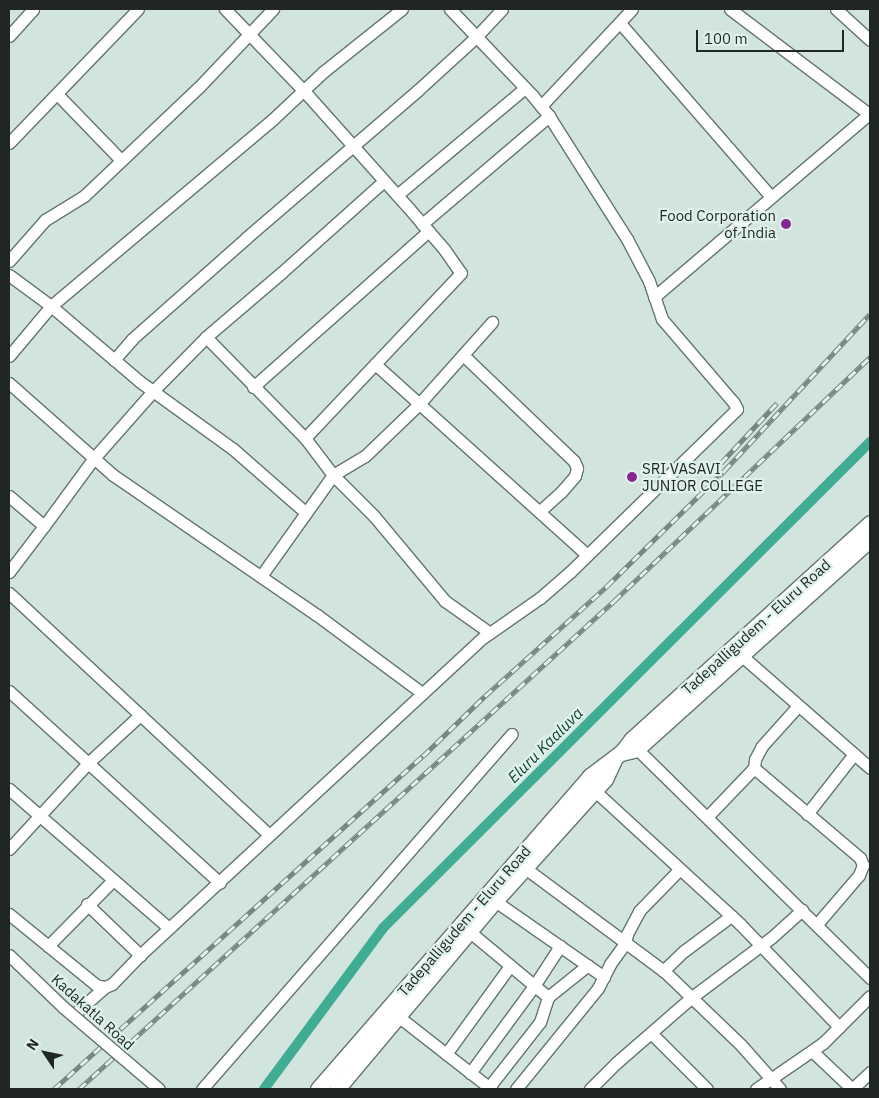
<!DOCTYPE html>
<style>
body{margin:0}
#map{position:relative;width:879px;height:1098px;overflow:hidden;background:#d2e4de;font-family:"IBM Plex Sans",sans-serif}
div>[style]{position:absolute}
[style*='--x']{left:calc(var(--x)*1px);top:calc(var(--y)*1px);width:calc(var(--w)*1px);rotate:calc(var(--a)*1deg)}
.canal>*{height:10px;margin:-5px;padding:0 5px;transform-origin:5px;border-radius:5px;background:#3fac93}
.roads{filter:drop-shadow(1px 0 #657570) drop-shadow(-1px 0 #657570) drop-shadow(0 1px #657570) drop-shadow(0 -1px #657570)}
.minor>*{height:11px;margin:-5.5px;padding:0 5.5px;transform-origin:5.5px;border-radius:5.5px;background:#fff}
.major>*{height:15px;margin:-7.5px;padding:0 7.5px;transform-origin:7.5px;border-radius:7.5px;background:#fff}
.rail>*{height:5px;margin-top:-2.5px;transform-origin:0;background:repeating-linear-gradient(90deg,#dff1eb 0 9px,#798682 0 18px);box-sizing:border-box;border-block:1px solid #798682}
.bridges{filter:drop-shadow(1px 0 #657570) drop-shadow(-1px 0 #657570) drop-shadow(0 1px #657570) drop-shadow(0 -1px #657570)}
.minor-bridge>*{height:11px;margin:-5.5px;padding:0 5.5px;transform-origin:5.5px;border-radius:5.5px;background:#fff}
.dots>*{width:14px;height:14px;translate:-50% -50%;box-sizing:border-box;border:2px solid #dff1eb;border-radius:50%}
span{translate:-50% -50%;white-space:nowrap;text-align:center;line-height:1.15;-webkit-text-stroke:4.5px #dff1eb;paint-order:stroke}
.poi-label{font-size:15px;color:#1f2624}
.right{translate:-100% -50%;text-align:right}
.left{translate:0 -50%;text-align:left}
.street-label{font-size:15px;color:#1f2624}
.water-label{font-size:16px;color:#154439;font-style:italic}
.frame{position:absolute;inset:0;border:10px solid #1f2624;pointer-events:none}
.north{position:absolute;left:20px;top:1028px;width:50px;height:50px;-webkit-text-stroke:4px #dff1eb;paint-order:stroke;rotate:304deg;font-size:14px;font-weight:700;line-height:20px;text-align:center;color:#1f2624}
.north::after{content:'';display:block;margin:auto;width:18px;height:22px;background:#1f2624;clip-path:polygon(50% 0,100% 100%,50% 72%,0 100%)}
.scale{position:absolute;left:696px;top:30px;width:148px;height:22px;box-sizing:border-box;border:2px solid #1f2624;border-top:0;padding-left:6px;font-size:15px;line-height:18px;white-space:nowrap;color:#1f2624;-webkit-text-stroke:4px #dff1eb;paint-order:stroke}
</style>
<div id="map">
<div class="canal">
<div style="--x:264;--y:1089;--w:200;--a:-53.5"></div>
<div style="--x:383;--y:928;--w:688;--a:-44.94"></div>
</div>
<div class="roads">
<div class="minor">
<div style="--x:225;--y:9;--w:114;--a:46.1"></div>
<div style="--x:304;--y:91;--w:153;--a:48.2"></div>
<div style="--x:406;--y:205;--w:58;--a:49.2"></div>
<div style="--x:444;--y:249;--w:29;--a:55"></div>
<div style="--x:461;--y:273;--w:227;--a:133.4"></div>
<div style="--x:730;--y:9;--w:174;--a:37.1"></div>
<div style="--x:836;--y:9;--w:46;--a:42.4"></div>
<div style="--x:620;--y:23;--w:230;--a:49"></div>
<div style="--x:9;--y:36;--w:36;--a:-48"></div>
<div style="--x:57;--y:94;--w:92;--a:45.9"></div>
<div style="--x:541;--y:106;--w:133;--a:-46.8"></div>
<div style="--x:9;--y:143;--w:186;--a:-46.1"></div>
<div style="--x:397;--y:195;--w:167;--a:-39.9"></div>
<div style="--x:422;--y:224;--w:167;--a:-40.4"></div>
<div style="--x:9;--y:261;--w:55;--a:-48.7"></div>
<div style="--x:45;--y:220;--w:46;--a:-31.6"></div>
<div style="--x:84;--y:196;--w:158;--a:-43.5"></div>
<div style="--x:199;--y:87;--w:108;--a:-46.5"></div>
<div style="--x:9;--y:275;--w:52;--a:36.4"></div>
<div style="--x:51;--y:306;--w:116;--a:40.4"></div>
<div style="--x:139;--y:381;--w:116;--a:35.9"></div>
<div style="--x:233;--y:449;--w:97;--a:41.2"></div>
<div style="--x:654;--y:297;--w:284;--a:-40.4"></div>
<div style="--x:206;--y:337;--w:141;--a:45.6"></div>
<div style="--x:305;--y:438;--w:46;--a:52.9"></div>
<div style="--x:333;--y:475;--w:58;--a:45"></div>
<div style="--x:374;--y:516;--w:111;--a:50.1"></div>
<div style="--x:445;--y:601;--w:55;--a:35.4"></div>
<div style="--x:463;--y:355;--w:153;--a:43.7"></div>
<div style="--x:574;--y:461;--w:8;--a:67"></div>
<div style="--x:577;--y:468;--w:8;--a:104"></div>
<div style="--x:575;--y:476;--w:21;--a:131"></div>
<div style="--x:561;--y:492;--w:28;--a:138"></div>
<div style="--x:9;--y:356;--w:65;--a:-50"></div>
<div style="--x:51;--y:306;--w:290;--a:-40.1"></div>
<div style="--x:273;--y:119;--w:69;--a:-43.2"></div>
<div style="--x:323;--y:72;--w:101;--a:-38.6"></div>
<div style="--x:114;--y:360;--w:28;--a:-49"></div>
<div style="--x:132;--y:339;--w:152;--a:-41.5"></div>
<div style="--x:246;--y:238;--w:227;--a:-40.7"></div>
<div style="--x:418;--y:90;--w:79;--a:-42.4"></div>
<div style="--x:476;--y:37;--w:38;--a:-47"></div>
<div style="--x:375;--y:364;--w:285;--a:42"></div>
<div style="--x:9;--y:383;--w:139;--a:41.5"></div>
<div style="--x:113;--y:475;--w:247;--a:34.5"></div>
<div style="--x:317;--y:615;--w:131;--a:36.6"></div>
<div style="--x:253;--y:387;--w:235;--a:-41.6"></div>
<div style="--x:9;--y:496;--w:46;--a:40.6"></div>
<div style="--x:44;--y:526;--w:58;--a:127.3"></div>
<div style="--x:44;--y:526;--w:84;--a:-53.7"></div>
<div style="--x:94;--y:458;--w:89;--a:-48.6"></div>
<div style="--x:153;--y:391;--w:76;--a:-45.5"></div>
<div style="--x:206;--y:337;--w:99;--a:-40.5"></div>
<div style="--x:281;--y:273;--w:138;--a:-41.8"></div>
<div style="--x:261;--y:576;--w:124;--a:-54.5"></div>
<div style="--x:333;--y:475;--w:37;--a:-31"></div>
<div style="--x:365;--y:456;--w:75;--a:-43.9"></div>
<div style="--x:419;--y:404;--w:110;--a:-48.3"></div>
<div style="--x:9;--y:593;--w:355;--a:42.9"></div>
<div style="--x:742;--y:656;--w:170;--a:41.2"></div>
<div style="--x:9;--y:691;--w:285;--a:42.3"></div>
<div style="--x:798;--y:706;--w:54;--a:132"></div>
<div style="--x:762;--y:746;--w:15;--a:118"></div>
<div style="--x:755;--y:759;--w:9;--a:96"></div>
<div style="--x:754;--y:768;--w:139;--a:40.3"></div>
<div style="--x:860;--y:858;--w:8;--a:67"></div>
<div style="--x:863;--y:865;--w:11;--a:112"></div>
<div style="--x:859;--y:875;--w:65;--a:130.6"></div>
<div style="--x:637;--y:749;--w:327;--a:44.5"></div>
<div style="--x:9;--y:789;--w:212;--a:41"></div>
<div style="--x:595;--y:791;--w:197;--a:42.5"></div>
<div style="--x:740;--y:924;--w:143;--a:46.1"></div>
<div style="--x:807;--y:814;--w:76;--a:-51.9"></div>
<div style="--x:707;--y:817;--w:68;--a:-46.2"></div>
<div style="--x:9;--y:849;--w:117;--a:-47.4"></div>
<div style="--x:88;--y:763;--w:71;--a:-42.7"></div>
<div style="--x:525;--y:868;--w:174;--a:36.6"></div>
<div style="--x:665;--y:972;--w:105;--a:43.8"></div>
<div style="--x:741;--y:1045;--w:59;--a:48.4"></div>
<div style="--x:495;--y:901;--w:133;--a:34.9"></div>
<div style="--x:87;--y:904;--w:74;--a:43.9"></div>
<div style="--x:9;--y:914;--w:112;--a:39.2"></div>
<div style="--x:96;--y:985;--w:9;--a:13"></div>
<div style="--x:470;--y:932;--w:102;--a:39.8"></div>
<div style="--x:48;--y:946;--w:93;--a:-45.4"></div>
<div style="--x:663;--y:971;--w:29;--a:-44"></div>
<div style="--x:684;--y:951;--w:59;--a:-36.7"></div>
<div style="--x:73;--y:1015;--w:43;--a:-41.2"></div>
<div style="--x:105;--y:987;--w:8;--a:-23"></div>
<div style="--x:112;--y:984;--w:40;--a:-46"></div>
<div style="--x:140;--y:955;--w:468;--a:-42.8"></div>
<div style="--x:484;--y:637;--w:68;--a:-34.9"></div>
<div style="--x:540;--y:598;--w:40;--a:-41"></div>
<div style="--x:570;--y:572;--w:233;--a:-44.3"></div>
<div style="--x:737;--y:409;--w:7;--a:-117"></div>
<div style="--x:734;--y:403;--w:111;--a:-130.6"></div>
<div style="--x:662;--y:319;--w:40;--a:-108.9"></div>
<div style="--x:649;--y:281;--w:47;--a:-117.6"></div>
<div style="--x:627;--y:239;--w:146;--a:-122.4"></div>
<div style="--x:549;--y:116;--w:27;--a:-129"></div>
<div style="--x:532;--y:95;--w:119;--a:-133.6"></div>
<div style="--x:399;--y:1017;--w:117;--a:38"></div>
<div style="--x:651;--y:1033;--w:79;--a:45"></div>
<div style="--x:812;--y:1051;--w:55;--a:43.5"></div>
<div style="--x:446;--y:1054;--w:109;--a:-54"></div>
<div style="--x:470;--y:1073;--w:108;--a:-53.7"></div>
<div style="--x:534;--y:986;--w:48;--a:-57"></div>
<div style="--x:489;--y:1087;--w:83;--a:-51.9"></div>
<div style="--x:540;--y:1022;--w:26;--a:-72"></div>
<div style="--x:548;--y:997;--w:51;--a:-38.7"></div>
<div style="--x:202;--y:1089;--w:471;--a:-48.9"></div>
<div style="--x:516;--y:1089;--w:130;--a:-50.9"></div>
<div style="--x:598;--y:988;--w:27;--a:-63"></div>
<div style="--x:610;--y:964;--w:26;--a:-54"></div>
<div style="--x:625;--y:943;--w:9;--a:-77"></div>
<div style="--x:627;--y:934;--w:26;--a:-62"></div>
<div style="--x:639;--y:911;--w:57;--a:-45.7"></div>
<div style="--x:590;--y:1089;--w:37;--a:-45"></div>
<div style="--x:616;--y:1063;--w:101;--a:-41"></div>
<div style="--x:692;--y:997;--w:99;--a:-36.8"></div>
<div style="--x:771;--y:938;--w:42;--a:-42.1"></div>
<div style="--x:756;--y:1089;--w:81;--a:-34.5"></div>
<div style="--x:823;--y:1043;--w:66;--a:-45"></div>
<div style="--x:852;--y:1089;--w:25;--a:-43"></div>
</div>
<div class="major">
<div style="--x:621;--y:753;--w:16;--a:-14"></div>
<div style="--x:637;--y:749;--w:314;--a:-42"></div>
<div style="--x:318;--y:1089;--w:415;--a:-49"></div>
<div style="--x:590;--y:776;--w:39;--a:-37"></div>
<div style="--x:621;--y:753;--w:18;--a:-52"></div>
<div style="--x:632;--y:739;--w:321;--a:-42.2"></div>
<div style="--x:337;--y:1089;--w:246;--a:-50"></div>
<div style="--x:495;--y:901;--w:164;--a:-48"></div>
<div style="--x:605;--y:779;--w:21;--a:-65"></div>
</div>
</div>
<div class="rail">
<div style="--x:721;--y:463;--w:82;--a:-47"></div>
<div style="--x:54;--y:1089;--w:497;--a:-42.1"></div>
<div style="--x:423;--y:756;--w:86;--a:-44.1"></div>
<div style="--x:485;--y:696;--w:164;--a:-42"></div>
<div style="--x:607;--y:586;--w:164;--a:-44.5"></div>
<div style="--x:724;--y:471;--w:214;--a:-47.1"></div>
<div style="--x:79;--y:1089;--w:724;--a:-42.37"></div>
<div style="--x:614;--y:601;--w:354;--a:-43.6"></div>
</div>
<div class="bridges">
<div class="minor-bridge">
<div style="--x:9;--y:955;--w:75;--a:43.9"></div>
<div style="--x:63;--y:1007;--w:126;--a:40.5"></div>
</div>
</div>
<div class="dots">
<div style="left:786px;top:224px;background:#87268f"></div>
<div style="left:632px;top:477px;background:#87268f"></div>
</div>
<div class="poi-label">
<span class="right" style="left:776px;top:224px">Food Corporation<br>of India</span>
<span class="left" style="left:642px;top:477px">SRI VASAVI<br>JUNIOR COLLEGE</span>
</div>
<div class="street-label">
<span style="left:756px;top:627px;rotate:-42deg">Tadepalligudem - Eluru Road</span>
<span style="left:464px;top:921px;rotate:-49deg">Tadepalligudem - Eluru Road</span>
<span style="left:93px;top:1012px;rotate:42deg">Kadakatla Road</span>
</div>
<div class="water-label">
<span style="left:545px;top:745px;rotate:-45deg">Eluru Kaaluva</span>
</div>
<div class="frame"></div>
<div class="north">N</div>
<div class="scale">100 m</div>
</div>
